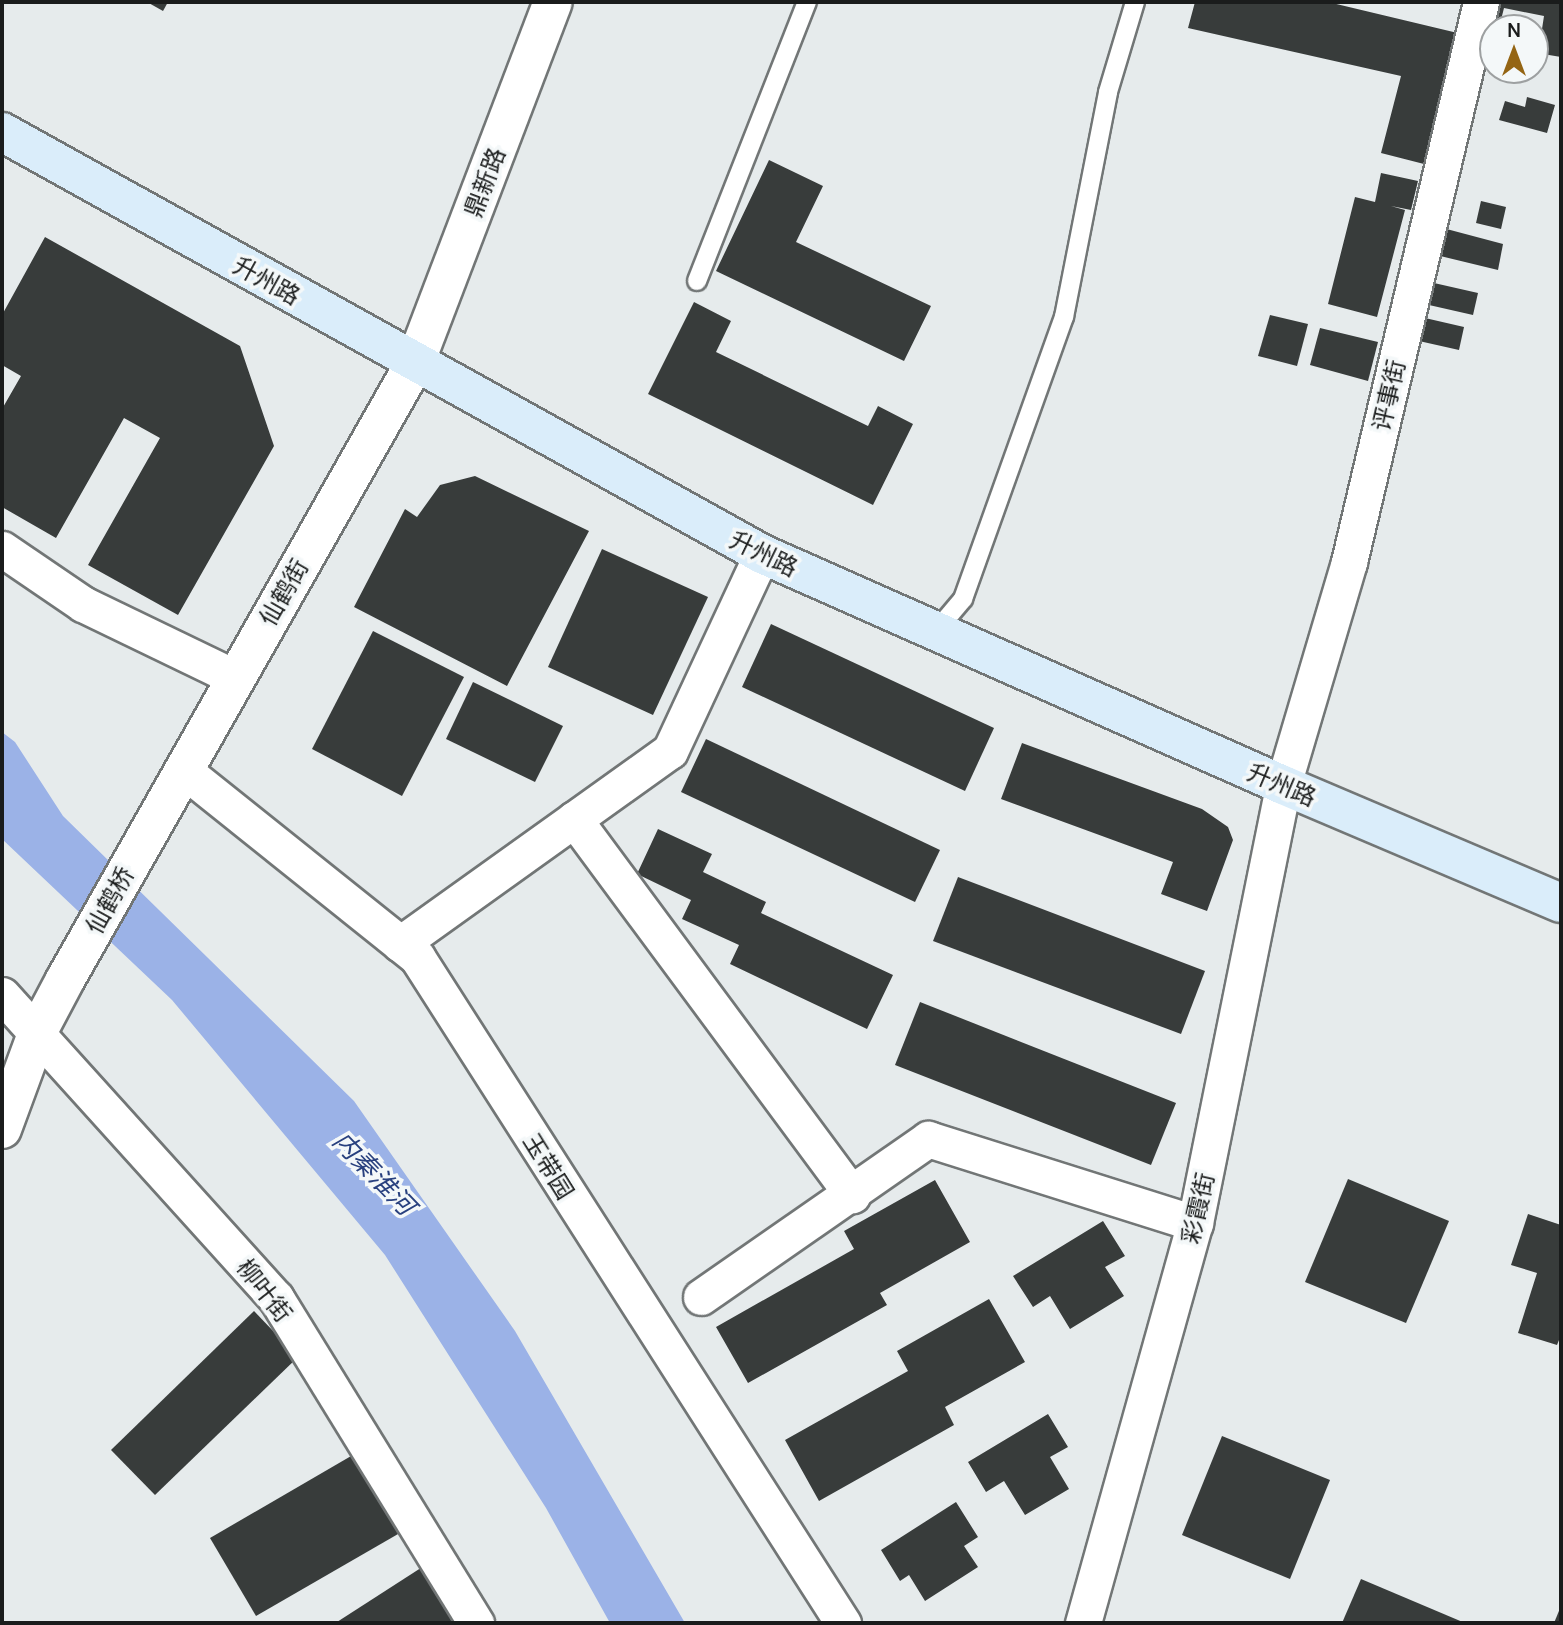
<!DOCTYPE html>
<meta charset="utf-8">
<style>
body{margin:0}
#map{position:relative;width:1563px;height:1625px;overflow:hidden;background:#e6ebec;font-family:Manrope,"Noto Sans SC",sans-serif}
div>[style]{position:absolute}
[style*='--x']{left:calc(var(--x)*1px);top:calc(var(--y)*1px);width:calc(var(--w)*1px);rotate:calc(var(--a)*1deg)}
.water>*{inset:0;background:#9bb2e7}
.building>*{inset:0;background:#383c3b}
.roads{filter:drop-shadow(2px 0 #727676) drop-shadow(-2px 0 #727676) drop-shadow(0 2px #727676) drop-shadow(0 -2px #727676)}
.service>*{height:18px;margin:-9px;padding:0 9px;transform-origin:9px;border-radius:9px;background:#fff}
.minor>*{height:35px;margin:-17.5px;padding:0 17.5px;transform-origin:17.5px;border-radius:17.5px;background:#fff}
.tertiary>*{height:38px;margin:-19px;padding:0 19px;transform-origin:19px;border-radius:19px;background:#fff}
.secondary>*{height:38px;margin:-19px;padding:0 19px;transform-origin:19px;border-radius:19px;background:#daedfa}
span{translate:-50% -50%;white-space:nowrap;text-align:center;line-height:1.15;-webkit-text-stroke:7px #f4f8f9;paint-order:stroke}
.street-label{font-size:24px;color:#1a1c1c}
.water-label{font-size:26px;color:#29417f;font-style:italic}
.frame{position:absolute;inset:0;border:4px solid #1a1c1c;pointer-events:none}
.north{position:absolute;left:1479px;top:14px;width:70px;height:70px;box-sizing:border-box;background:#f4f8f9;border:2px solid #9da0a1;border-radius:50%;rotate:0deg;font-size:19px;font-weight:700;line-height:28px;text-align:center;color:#1a1c1c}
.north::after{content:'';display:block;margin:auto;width:24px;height:32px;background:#946514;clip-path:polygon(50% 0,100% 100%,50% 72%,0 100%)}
</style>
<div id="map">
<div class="water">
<div style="clip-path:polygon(2px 732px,15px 742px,63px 816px,354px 1101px,515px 1331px,685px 1623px,610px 1623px,546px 1508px,385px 1255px,172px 1000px,2px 839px)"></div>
</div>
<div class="building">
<div style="clip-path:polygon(147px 2px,168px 2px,163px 11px)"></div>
<div style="clip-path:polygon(1195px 2px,1328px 2px,1466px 35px,1445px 86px,1424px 164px,1381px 153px,1401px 76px,1188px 28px)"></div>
<div style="clip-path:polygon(1487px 2px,1561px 2px,1561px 57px,1537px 53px,1535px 27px,1542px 29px,1544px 16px,1504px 8px,1501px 20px,1534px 28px,1493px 28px,1493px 35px,1480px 32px)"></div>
<div style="clip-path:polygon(1527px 97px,1555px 105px,1547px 133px,1499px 120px,1505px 101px,1525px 107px)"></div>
<div style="clip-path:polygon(769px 160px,823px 186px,796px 242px,931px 306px,904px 361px,716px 271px)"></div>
<div style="clip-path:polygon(1381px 173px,1418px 181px,1411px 210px,1391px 206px,1405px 210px,1377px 317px,1328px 304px,1355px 197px,1375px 202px)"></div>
<div style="clip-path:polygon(1481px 201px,1506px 207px,1501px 229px,1476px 223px)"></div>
<div style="clip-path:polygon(1439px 227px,1503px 244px,1498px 270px,1432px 254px)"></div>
<div style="clip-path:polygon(45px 237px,240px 346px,274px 446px,178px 615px,88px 565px,160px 438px,124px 418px,56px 538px,2px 507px,2px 409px,21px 376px,2px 365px,2px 315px)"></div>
<div style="clip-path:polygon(1434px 283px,1478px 293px,1473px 315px,1429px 305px)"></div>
<div style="clip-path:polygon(694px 302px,731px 321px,716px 352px,868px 426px,878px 406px,913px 424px,873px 505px,648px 394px)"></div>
<div style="clip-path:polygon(1270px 315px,1308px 324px,1297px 366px,1258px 356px)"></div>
<div style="clip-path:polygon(1425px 318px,1464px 327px,1459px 350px,1419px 341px)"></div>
<div style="clip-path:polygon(1320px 328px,1378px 342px,1368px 381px,1310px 365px)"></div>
<div style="clip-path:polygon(475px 476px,589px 531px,507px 686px,354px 607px,405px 509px,417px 517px,440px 485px)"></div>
<div style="clip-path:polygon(602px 549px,708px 597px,653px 715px,548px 667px)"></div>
<div style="clip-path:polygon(771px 624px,994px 728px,965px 791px,742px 687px)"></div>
<div style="clip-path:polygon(373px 631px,464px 677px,402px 796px,312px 749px)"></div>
<div style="clip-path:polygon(473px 682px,563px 726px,535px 782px,446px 739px)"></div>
<div style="clip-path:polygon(706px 739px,940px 850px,915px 902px,681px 792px)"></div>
<div style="clip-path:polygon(1022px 743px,1202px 809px,1228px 827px,1233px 840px,1207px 911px,1161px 894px,1173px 862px,1001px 799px)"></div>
<div style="clip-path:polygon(658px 829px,712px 854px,703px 872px,766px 902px,761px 913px,893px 975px,867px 1029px,730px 964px,739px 945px,682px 919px,691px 900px,637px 874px)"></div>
<div style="clip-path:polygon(958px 877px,1205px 971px,1181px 1034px,933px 941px)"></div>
<div style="clip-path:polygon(920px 1002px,1176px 1103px,1151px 1165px,895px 1065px)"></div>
<div style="clip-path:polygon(1348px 1179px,1449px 1221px,1406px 1323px,1305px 1282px)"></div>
<div style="clip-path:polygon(935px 1180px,970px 1242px,880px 1293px,887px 1305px,748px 1383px,716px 1327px,854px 1249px,844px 1231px)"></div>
<div style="clip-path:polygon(1528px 1214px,1561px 1225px,1561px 1335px,1557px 1345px,1518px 1333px,1537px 1273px,1511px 1265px)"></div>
<div style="clip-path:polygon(1103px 1221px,1125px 1256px,1105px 1267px,1124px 1296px,1070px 1329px,1050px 1296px,1033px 1307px,1013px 1276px)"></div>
<div style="clip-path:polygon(989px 1299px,1025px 1362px,945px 1407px,954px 1425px,819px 1501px,785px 1440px,908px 1371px,897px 1351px)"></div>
<div style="clip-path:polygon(254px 1311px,298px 1357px,155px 1495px,111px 1450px)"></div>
<div style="clip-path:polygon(1048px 1414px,1068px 1447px,1050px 1457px,1069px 1489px,1025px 1515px,1004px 1481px,986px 1492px,968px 1462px)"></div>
<div style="clip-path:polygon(1222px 1436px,1330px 1480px,1290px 1579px,1182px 1535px)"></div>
<div style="clip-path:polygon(358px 1452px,405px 1530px,256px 1616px,210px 1538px)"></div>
<div style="clip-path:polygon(956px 1502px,978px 1537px,964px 1546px,978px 1567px,925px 1601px,909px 1575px,900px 1581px,881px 1550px)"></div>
<div style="clip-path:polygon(427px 1564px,465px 1623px,338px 1623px,337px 1622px)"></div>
<div style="clip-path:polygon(1361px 1579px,1465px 1623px,1342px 1623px)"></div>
<div style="clip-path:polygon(1561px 1606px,1561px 1623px,1554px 1623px)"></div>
</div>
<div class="roads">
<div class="service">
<div style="--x:697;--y:281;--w:300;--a:-68.5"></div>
<div style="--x:936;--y:631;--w:42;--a:-49.8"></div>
<div style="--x:963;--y:599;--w:300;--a:-70.3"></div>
<div style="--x:1064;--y:317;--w:229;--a:-78.9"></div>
<div style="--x:1108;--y:92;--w:94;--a:-73.3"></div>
</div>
<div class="minor">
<div style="--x:2;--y:549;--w:98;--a:34.2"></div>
<div style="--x:83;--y:604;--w:168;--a:25.8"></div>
<div style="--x:186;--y:772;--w:296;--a:38.7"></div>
<div style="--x:417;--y:957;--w:791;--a:57.4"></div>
<div style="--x:574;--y:819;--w:468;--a:53.5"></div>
<div style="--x:400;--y:944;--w:332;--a:-35.6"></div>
<div style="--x:670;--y:751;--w:217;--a:-65"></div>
<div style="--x:2;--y:995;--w:409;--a:47.9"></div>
<div style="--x:276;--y:1298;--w:382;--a:58.4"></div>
<div style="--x:701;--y:1297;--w:277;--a:-34.8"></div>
<div style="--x:928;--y:1139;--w:280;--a:17.5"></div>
<div style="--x:1083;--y:1623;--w:415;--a:-74.4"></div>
<div style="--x:1195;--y:1223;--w:447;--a:-78.6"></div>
<div style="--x:1283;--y:785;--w:233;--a:-73.5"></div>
<div style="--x:1349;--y:562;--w:575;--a:-76.74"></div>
</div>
<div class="tertiary">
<div style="--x:2;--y:1129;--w:104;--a:-69.8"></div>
<div style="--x:38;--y:1031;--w:58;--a:-62.1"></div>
<div style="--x:65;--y:980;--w:709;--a:-60.44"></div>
<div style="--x:415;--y:363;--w:386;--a:-69.1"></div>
</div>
<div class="secondary">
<div style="--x:2;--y:132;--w:869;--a:29.04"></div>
<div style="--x:762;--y:554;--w:570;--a:23.91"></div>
<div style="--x:1283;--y:785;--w:302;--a:23"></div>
</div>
</div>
<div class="street-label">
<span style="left:484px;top:182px;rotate:-69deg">鼎新路</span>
<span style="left:267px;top:280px;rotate:29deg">升州路</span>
<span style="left:1388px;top:395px;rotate:-77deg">评事街</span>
<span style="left:764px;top:553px;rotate:26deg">升州路</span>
<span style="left:283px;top:592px;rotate:-60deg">仙鹤街</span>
<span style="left:1282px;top:784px;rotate:23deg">升州路</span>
<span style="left:109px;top:900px;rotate:-61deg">仙鹤桥</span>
<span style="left:549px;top:1166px;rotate:58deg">玉带园</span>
<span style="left:1197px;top:1208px;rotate:-77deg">彩霞街</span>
<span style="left:265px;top:1290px;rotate:52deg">柳叶街</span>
</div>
<div class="water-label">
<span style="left:374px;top:1173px;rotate:46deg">内秦淮河</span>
</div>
<div class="frame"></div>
<div class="north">N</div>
</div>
